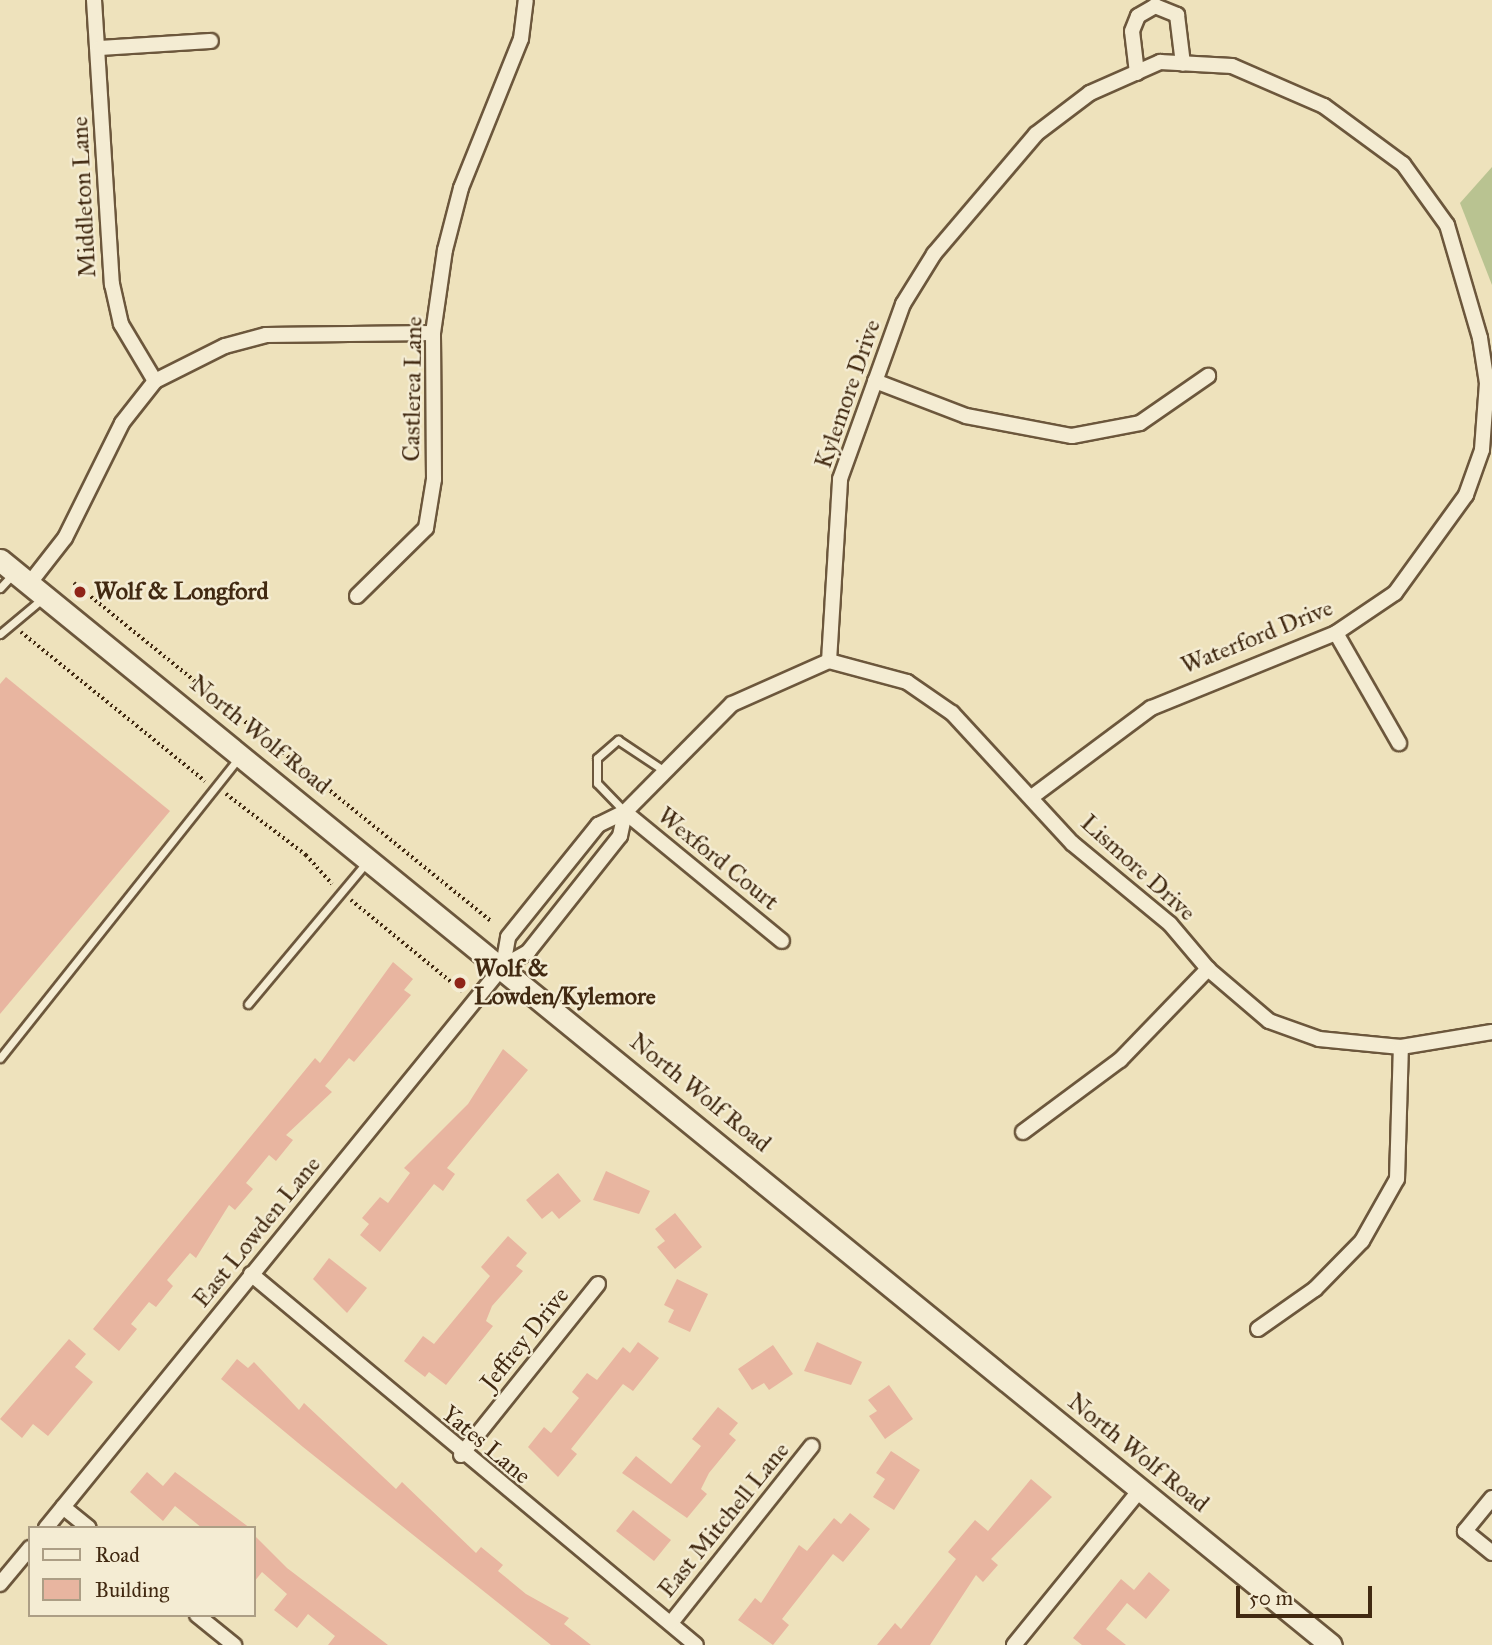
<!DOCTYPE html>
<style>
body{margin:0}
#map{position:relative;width:1492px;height:1645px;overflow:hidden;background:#eee2bc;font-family:"IM FELL Great Primer",serif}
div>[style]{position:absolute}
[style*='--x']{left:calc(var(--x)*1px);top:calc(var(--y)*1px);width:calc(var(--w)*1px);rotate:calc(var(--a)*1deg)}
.green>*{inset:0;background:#b9c391}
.building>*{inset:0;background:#e8b5a0}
.path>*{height:3.5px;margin-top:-1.75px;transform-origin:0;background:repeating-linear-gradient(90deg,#412911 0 2px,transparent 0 5.5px)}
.roads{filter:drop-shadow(2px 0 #6c573c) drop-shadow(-2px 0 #6c573c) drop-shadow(0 2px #6c573c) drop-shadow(0 -2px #6c573c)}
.service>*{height:7px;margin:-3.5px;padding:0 3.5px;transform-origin:3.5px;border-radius:3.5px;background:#f4ecd3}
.minor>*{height:14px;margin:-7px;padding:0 7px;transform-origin:7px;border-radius:7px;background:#f4ecd3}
.secondary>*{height:21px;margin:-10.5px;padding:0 10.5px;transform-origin:10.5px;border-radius:10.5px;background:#f4ecd3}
.dots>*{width:19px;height:19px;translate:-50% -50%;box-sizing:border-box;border:4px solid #f4ecd3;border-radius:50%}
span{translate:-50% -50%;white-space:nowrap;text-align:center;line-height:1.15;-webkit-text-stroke:5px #f4ecd3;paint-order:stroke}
.street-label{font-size:24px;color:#412911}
.poi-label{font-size:24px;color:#412911;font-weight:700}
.left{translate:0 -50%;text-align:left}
.legend{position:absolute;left:28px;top:1526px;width:228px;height:91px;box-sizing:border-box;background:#f4ecd3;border:2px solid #ac9e85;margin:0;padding:9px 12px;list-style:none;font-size:21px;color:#412911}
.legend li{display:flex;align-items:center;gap:14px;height:35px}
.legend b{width:35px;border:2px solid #ac9e85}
.scale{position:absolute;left:1236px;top:1586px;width:136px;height:32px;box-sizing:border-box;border:4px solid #412911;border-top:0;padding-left:9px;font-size:21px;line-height:24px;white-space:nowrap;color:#412911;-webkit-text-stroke:5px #f4ecd3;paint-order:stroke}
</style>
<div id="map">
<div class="green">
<div style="clip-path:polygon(1492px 167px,1492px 285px,1460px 203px)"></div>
</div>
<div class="building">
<div style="clip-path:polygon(6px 677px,170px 811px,0 1014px,0 684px)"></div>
<div style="clip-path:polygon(393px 962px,413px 979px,404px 990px,411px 995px,354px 1062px,349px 1058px,325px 1086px,332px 1092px,286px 1135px,293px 1140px,276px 1161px,269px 1155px,246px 1183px,253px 1189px,235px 1210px,229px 1205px,196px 1258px,190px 1253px,167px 1280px,173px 1286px,156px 1307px,149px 1302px,131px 1324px,137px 1329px,119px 1351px,93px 1329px,315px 1058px,320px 1063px)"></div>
<div style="clip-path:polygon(503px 1049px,528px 1070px,447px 1168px,455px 1174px,443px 1191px,434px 1184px,380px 1252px,360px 1235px,369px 1224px,362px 1218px,380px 1197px,388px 1203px,410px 1173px,404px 1168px,468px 1104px)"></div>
<div style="clip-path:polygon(606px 1171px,650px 1191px,639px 1214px,593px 1200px)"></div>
<div style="clip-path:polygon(558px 1173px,581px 1201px,559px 1219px,552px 1211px,542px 1219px,526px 1200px)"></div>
<div style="clip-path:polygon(675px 1213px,702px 1247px,675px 1269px,657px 1247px,665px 1241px,655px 1229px)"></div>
<div style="clip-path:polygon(508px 1236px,527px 1253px,516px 1266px,523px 1271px,492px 1306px,486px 1321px,493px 1326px,446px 1385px,429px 1372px,425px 1377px,404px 1361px,423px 1336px,434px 1344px,490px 1276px,481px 1267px)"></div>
<div style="clip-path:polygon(329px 1258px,367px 1288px,347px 1313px,313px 1279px)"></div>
<div style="clip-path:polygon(677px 1279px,708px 1294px,690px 1332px,668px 1322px,674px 1310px,664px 1305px)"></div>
<div style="clip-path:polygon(69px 1339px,86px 1354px,75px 1367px,93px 1382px,48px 1436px,33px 1424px,22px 1438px,0 1419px)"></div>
<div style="clip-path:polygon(638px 1342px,659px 1358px,633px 1391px,623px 1384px,571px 1449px,577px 1454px,558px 1477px,528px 1447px,544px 1427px,551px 1433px,579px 1398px,572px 1392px,587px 1373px,597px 1380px,623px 1347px,630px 1353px)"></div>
<div style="clip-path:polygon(817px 1342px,862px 1362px,851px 1385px,804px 1371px)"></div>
<div style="clip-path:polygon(773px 1345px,793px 1374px,769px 1390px,764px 1383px,752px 1390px,738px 1369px)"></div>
<div style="clip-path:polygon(237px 1359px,248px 1368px,254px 1362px,299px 1410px,304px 1403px,396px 1489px,402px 1482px,476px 1553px,481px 1547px,503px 1565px,498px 1571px,526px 1594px,569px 1618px,564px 1624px,591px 1645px,551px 1645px,303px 1447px,221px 1379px)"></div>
<div style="clip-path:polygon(889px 1385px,913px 1419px,885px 1439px,869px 1416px,877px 1411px,868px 1400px)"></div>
<div style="clip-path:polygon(718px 1407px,738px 1423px,729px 1434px,736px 1440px,709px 1473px,701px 1489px,707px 1494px,687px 1518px,622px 1473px,636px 1456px,671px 1484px,701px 1446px,692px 1439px)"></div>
<div style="clip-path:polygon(891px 1451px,920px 1470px,894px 1510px,873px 1497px,885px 1479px,876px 1473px)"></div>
<div style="clip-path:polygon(147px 1472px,163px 1486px,175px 1472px,250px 1528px,202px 1528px,175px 1506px,163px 1521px,130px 1492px)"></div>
<div style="clip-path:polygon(1031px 1479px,1052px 1497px,991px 1559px,998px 1565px,983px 1582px,976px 1575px,930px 1645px,877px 1645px,895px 1623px,901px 1629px,956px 1559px,948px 1552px,975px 1520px,988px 1531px)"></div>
<div style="clip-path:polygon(633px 1510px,671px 1540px,654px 1561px,616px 1531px)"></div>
<div style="clip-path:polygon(850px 1513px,870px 1529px,843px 1562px,833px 1554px,782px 1619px,789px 1625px,773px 1645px,738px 1620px,755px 1598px,761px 1603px,799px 1545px,807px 1551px,834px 1518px,841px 1524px)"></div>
<div style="clip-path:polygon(254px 1535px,287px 1568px,388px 1645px,328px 1645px,335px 1636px,308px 1614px,297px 1628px,274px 1610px,287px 1594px,262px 1572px,254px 1582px)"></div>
<div style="clip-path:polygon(1149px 1572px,1170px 1590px,1146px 1619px,1127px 1603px,1106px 1629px,1126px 1645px,1082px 1645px,1073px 1638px,1121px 1579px,1134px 1590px)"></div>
</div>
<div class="path">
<div style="--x:74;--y:583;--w:537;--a:39.03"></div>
<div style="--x:21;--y:632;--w:237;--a:39"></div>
<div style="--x:226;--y:794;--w:101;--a:37.3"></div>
<div style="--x:306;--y:855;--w:39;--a:48"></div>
<div style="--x:351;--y:900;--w:144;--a:39.3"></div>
</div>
<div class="roads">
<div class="service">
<div style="--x:0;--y:588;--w:21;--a:-47"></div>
<div style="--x:0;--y:634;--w:55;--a:-39.8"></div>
<div style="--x:625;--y:812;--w:40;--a:-134"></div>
<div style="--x:597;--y:783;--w:25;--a:-90"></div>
<div style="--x:597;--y:758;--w:28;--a:-41"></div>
<div style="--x:618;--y:740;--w:58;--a:33.7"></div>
<div style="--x:248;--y:1004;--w:184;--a:-50.1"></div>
<div style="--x:0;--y:1058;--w:386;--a:-51.5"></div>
</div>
<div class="minor">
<div style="--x:94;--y:0;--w:285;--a:86.4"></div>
<div style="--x:112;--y:284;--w:41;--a:77.3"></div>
<div style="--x:121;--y:324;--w:66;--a:59.2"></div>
<div style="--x:99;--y:48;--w:112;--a:-3.6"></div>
<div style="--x:1137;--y:73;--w:42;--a:-96.8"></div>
<div style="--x:1132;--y:31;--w:16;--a:-68"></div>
<div style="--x:1138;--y:16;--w:20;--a:-30"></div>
<div style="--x:1155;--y:6;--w:24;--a:22"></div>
<div style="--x:1177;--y:15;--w:49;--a:83"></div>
<div style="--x:875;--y:381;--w:97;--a:21"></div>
<div style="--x:966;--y:416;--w:108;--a:10.7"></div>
<div style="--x:1072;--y:436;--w:69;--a:-10.8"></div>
<div style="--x:1140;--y:423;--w:83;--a:-34.7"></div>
<div style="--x:29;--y:584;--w:58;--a:-52"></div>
<div style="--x:65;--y:538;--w:128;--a:-63.6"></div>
<div style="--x:122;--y:423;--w:53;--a:-51.8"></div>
<div style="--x:155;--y:381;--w:78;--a:-26.6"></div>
<div style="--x:225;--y:346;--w:42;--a:-15"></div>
<div style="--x:266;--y:335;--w:167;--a:-0.7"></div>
<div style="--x:357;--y:596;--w:97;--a:-44.6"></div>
<div style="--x:426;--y:528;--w:50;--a:-80.7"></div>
<div style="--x:434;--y:479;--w:146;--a:-90.4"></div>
<div style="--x:433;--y:333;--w:84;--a:-81.8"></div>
<div style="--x:445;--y:250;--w:64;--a:-75.5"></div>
<div style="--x:461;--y:188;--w:161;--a:-68.1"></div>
<div style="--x:521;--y:39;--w:39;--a:-83"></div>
<div style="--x:1336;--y:633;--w:127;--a:60.2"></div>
<div style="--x:829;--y:661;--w:81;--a:15.1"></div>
<div style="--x:907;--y:682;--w:55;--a:34.6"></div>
<div style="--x:952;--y:713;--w:177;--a:47.3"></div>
<div style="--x:1072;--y:843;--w:127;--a:39.6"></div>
<div style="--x:1170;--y:924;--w:59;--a:49.8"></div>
<div style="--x:1208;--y:969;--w:80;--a:40.4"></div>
<div style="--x:1269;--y:1021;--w:53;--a:19.8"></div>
<div style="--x:1319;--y:1039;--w:82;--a:5.6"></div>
<div style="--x:1401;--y:1047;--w:92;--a:-9.4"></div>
<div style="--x:625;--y:812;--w:203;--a:39.4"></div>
<div style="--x:503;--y:966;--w:29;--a:-80"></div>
<div style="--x:508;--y:937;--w:144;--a:-51.2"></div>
<div style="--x:598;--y:825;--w:30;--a:-26"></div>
<div style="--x:625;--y:812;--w:152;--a:-45.3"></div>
<div style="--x:732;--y:704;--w:106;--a:-23.9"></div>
<div style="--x:829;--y:661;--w:182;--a:-86.5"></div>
<div style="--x:840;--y:479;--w:186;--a:-70.2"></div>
<div style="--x:903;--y:304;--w:59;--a:-58.2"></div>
<div style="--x:934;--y:254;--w:157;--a:-49.6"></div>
<div style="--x:1036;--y:134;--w:68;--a:-37.2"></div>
<div style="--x:1090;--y:93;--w:77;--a:-23.9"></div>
<div style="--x:1160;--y:62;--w:72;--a:3.2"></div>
<div style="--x:1232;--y:66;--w:100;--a:23.5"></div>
<div style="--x:1324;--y:106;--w:98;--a:36.3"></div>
<div style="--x:1403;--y:164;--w:75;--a:54.2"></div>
<div style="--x:1447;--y:225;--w:118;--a:73.7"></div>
<div style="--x:1480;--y:338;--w:46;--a:81.2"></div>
<div style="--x:1487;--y:383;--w:67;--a:94.3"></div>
<div style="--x:1482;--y:450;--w:48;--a:109.6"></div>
<div style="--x:1466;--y:495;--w:121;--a:125.9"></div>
<div style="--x:1395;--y:593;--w:71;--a:145.9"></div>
<div style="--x:1336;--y:633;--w:200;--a:157.9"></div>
<div style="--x:1151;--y:708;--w:147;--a:143.3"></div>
<div style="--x:1023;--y:1132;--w:121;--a:-36.6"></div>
<div style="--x:1120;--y:1060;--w:127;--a:-46"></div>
<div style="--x:251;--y:1274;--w:579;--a:39.82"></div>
<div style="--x:1258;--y:1329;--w:70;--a:-35.1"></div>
<div style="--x:1315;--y:1289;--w:67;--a:-45.6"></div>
<div style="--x:1362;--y:1241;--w:71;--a:-60.6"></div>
<div style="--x:1397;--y:1179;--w:132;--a:-88.3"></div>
<div style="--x:461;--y:1455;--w:219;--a:-51.3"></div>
<div style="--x:1492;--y:1498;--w:43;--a:129.3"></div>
<div style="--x:1465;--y:1531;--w:35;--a:39"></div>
<div style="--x:63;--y:1507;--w:33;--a:39"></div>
<div style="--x:46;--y:1528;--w:724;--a:-50.88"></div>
<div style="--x:503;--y:966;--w:29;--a:-29"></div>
<div style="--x:528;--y:952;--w:148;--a:-51.6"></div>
<div style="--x:620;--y:836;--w:25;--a:-78"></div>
<div style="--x:0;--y:1584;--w:47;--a:-50.2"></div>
<div style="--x:197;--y:1615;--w:48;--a:39"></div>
<div style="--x:671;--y:1623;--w:226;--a:-51.5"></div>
<div style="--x:1014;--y:1645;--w:201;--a:-50.9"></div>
</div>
<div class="secondary">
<div style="--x:0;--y:560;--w:1717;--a:39.19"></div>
</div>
</div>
<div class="dots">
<div style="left:80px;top:592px;background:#8f2418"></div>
<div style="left:460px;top:983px;background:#8f2418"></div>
</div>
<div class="street-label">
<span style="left:84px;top:197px;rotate:-93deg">Middleton Lane</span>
<span style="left:413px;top:389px;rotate:-89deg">Castlerea Lane</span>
<span style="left:848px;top:394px;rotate:-71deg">Kylemore Drive</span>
<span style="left:1257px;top:637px;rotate:-22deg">Waterford Drive</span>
<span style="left:260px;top:735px;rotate:39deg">North Wolf Road</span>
<span style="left:718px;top:859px;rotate:39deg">Wexford Court</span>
<span style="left:1138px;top:868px;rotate:42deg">Lismore Drive</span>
<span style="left:700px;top:1093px;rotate:39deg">North Wolf Road</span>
<span style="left:257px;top:1232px;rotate:-51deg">East Lowden Lane</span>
<span style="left:525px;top:1339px;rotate:-51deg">Jeffrey Drive</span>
<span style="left:486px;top:1445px;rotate:40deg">Yates Lane</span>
<span style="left:1138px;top:1453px;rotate:39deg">North Wolf Road</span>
<span style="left:724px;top:1520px;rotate:-51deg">East Mitchell Lane</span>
</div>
<div class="poi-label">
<span class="left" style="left:94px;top:592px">Wolf &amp; Longford</span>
<span class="left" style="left:474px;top:983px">Wolf &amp;<br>Lowden/Kylemore</span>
</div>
<ul class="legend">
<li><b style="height:9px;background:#f4ecd3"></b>Road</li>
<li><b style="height:19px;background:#e8b5a0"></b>Building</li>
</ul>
<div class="scale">50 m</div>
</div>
